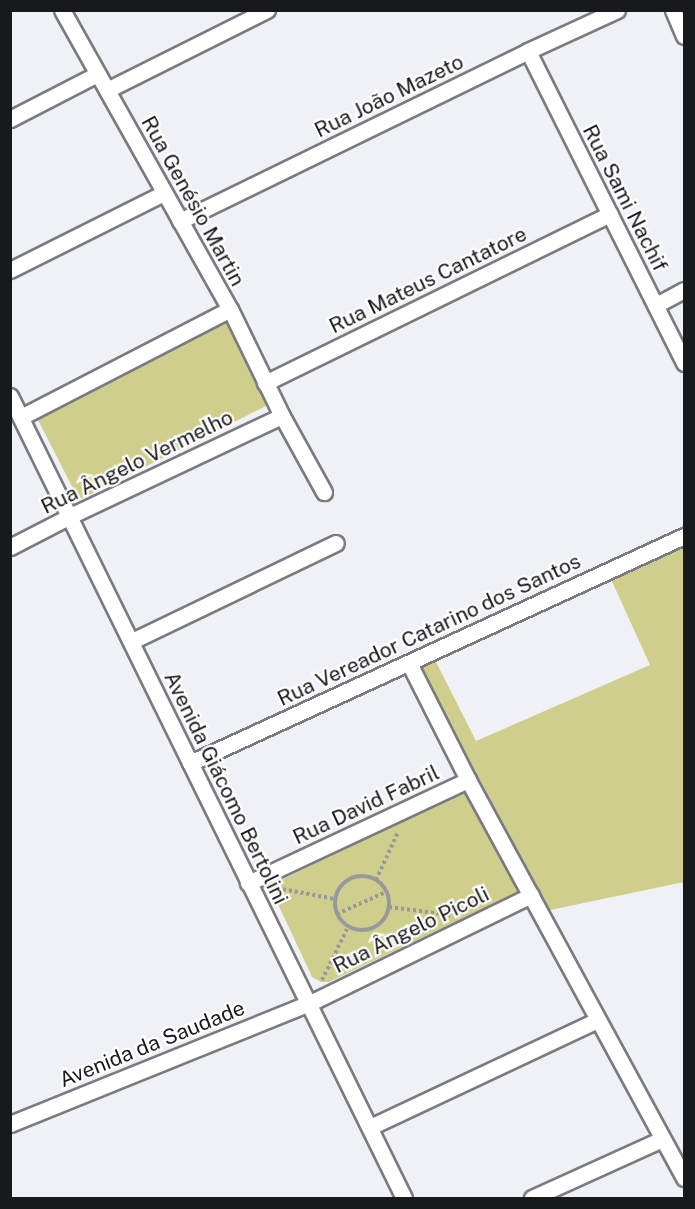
<!DOCTYPE html>
<meta charset="utf-8">
<style>
body{margin:0}
#map{position:relative;width:695px;height:1209px;overflow:hidden;background:#f0f1f7;font-family:"Public Sans",sans-serif}
div>[style]{position:absolute}
[style*='--x']{left:calc(var(--x)*1px);top:calc(var(--y)*1px);width:calc(var(--w)*1px);rotate:calc(var(--a)*1deg)}
.green>*{inset:0;background:#d0ce8d}
.path>*{height:4px;margin-top:-2px;transform-origin:0;background:repeating-linear-gradient(90deg,#98999d 0 3px,transparent 0 6px)}
.path>.ring{margin:-2px;padding:0;box-sizing:content-box;background:none;border:4px solid #98999d;border-radius:50%}
.roads{filter:drop-shadow(2px 0 #7a7b80) drop-shadow(-2px 0 #7a7b80) drop-shadow(0 2px #7a7b80) drop-shadow(0 -2px #7a7b80)}
.street>*{height:15px;margin:-7.5px;padding:0 7.5px;transform-origin:7.5px;border-radius:7.5px;background:#fff}
span{translate:-50% -50%;white-space:nowrap;text-align:center;line-height:1.15;-webkit-text-stroke:4.5px #fff;paint-order:stroke}
.street-label{font-size:21px;color:#18191b}
.frame{position:absolute;inset:0;border:12px solid #18191b;pointer-events:none}
</style>
<div id="map">
<div class="green">
<div style="clip-path:polygon(228px 322px,270px 404px,79px 500px,37px 418px)"></div>
<div style="clip-path:polygon(684px 543px,684px 882px,541px 912px,530px 886px,329px 982px,321px 982px,312px 977px,277px 902px,275px 887px,279px 881px,466px 791px,406px 672px,435px 660px,476px 741px,650px 665px,610px 577px)"></div>
</div>
<div class="path">
<div class="ring" style="left:335px;top:876px;width:50px;height:50px"></div>
<div style="--x:376;--y:880;--w:53;--a:-65.4"></div>
<div style="--x:277;--y:888;--w:59;--a:10.7"></div>
<div style="--x:389;--y:907;--w:62;--a:7.5"></div>
<div style="--x:337;--y:914;--w:54;--a:-24.2"></div>
<div style="--x:322;--y:980;--w:59;--a:-63.9"></div>
</div>
<div class="roads">
<div class="street">
<div style="--x:62;--y:10;--w:343;--a:60.7"></div>
<div style="--x:230;--y:309;--w:119;--a:64.1"></div>
<div style="--x:282;--y:416;--w:87;--a:61.1"></div>
<div style="--x:673;--y:10;--w:28;--a:67"></div>
<div style="--x:528;--y:51;--w:349;--a:63.4"></div>
<div style="--x:107;--y:90;--w:179;--a:-26.6"></div>
<div style="--x:10;--y:119;--w:98;--a:-27.3"></div>
<div style="--x:180;--y:221;--w:387;--a:-26"></div>
<div style="--x:528;--y:51;--w:98;--a:-24.7"></div>
<div style="--x:10;--y:270;--w:172;--a:-26.6"></div>
<div style="--x:656;--y:305;--w:32;--a:-28"></div>
<div style="--x:265;--y:383;--w:384;--a:-26.1"></div>
<div style="--x:10;--y:396;--w:894;--a:63.84"></div>
<div style="--x:21;--y:417;--w:235;--a:-27.3"></div>
<div style="--x:10;--y:547;--w:68;--a:-27.3"></div>
<div style="--x:70;--y:516;--w:234;--a:-25.3"></div>
<div style="--x:132;--y:641;--w:226;--a:-25.7"></div>
<div style="--x:409;--y:663;--w:131;--a:63.2"></div>
<div style="--x:468;--y:780;--w:453;--a:61.5"></div>
<div style="--x:190;--y:763;--w:544;--a:-24.68"></div>
<div style="--x:248;--y:883;--w:243;--a:-25.1"></div>
<div style="--x:10;--y:1124;--w:323;--a:-22"></div>
<div style="--x:310;--y:1003;--w:246;--a:-26"></div>
<div style="--x:370;--y:1127;--w:251;--a:-25.2"></div>
<div style="--x:532;--y:1198;--w:143;--a:-24.4"></div>
</div>
</div>
<div class="street-label">
<span style="left:389px;top:96px;rotate:-26deg">Rua João Mazeto</span>
<span style="left:625px;top:198px;rotate:63deg">Rua Sami Nachif</span>
<span style="left:193px;top:201px;rotate:61deg">Rua Genésio Martin</span>
<span style="left:428px;top:280px;rotate:-26deg">Rua Mateus Cantatore</span>
<span style="left:137px;top:462px;rotate:-26deg">Rua Ângelo Vermelho</span>
<span style="left:429px;top:630px;rotate:-25deg">Rua Vereador Catarino dos Santos</span>
<span style="left:226px;top:788px;rotate:64deg">Avenida Giácomo Bertolini</span>
<span style="left:366px;top:805px;rotate:-25deg">Rua David Fabril</span>
<span style="left:411px;top:930px;rotate:-26deg">Rua Ângelo Picoli</span>
<span style="left:152px;top:1044px;rotate:-22deg">Avenida da Saudade</span>
</div>
<div class="frame"></div>
</div>
